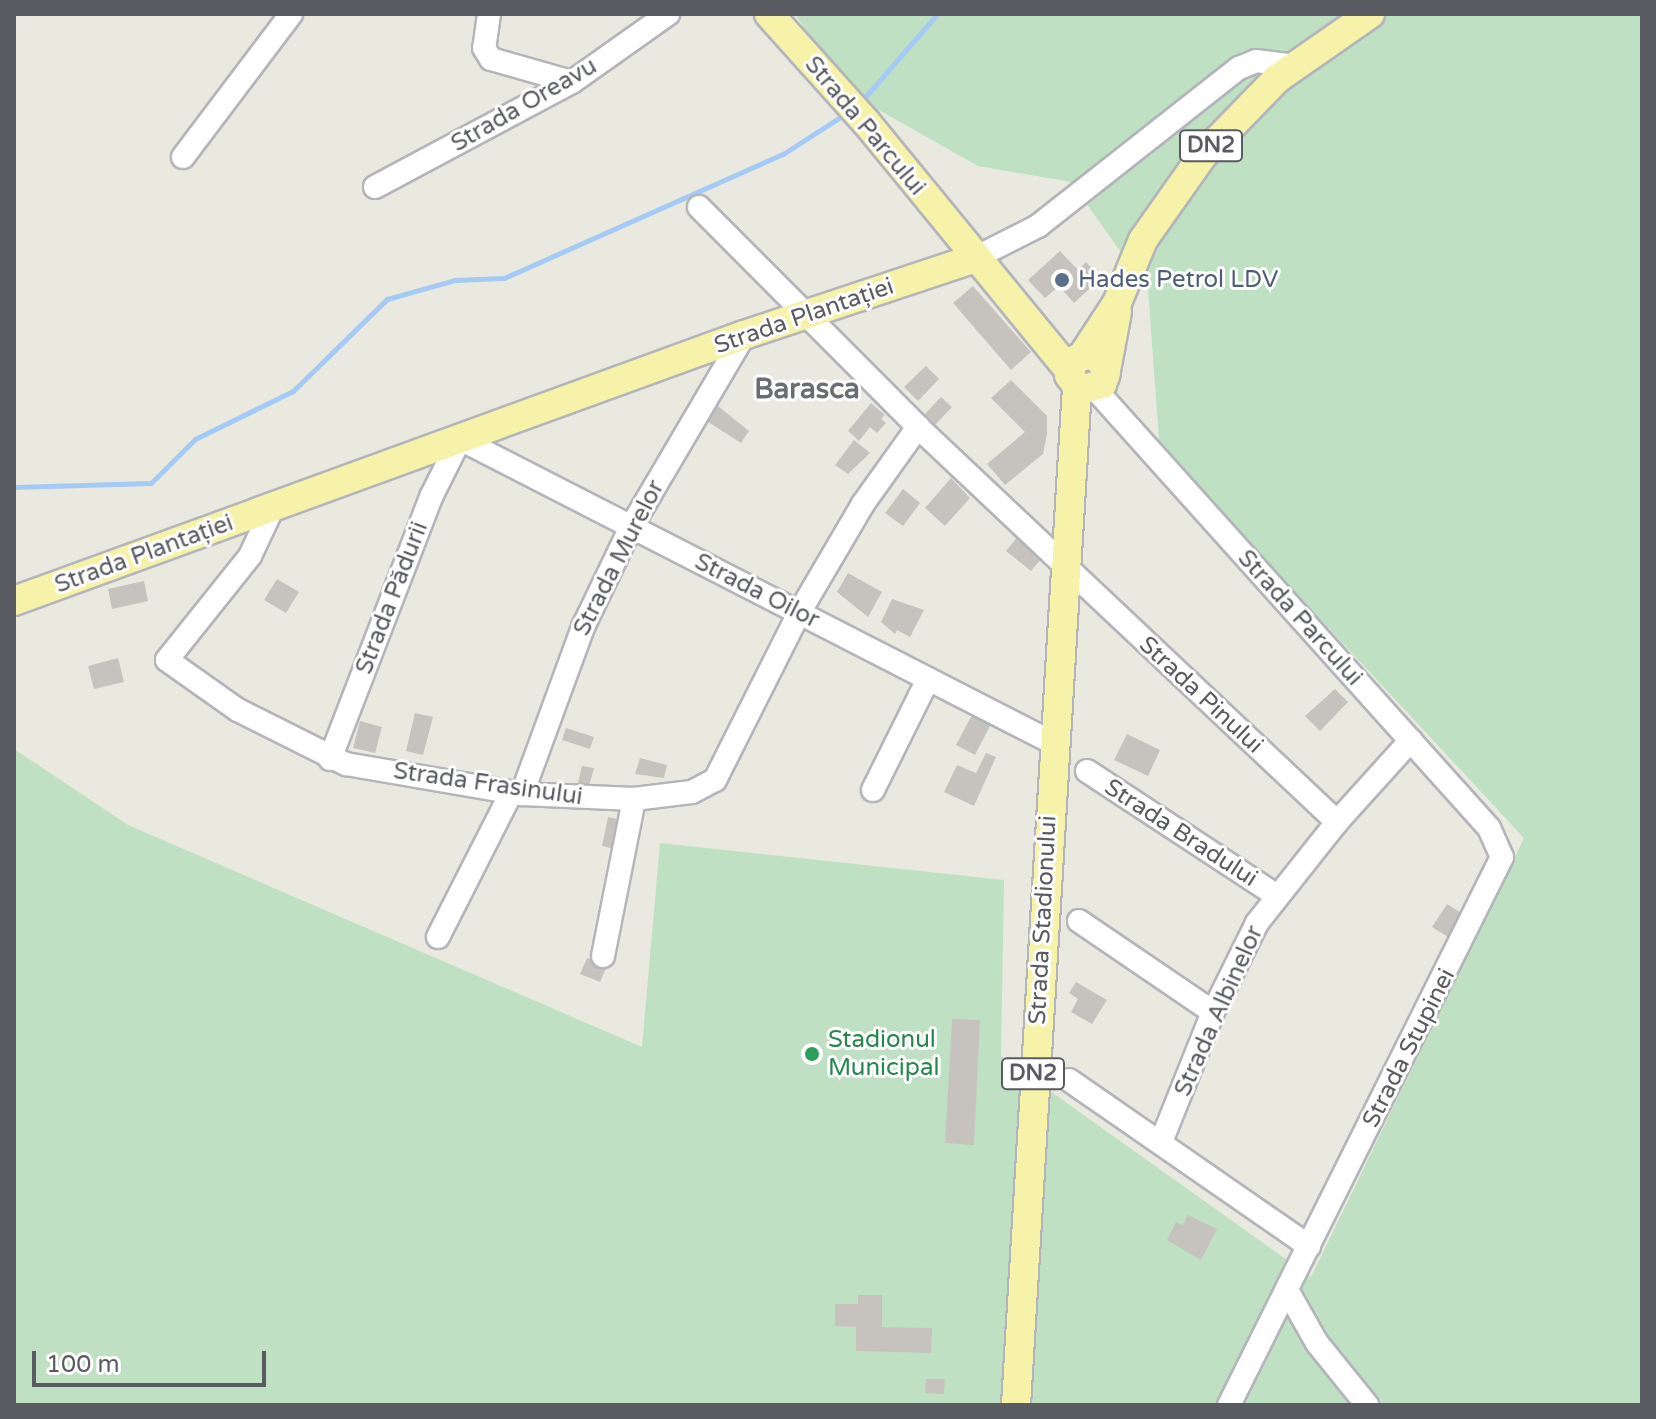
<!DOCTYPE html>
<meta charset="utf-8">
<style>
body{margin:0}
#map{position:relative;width:1656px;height:1419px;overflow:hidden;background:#eae9e0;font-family:"Varela Round",sans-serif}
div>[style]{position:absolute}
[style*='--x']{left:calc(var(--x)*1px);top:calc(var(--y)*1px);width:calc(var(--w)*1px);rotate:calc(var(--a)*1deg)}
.green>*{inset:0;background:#bfe0c2}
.stream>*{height:5px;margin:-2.5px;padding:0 2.5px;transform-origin:2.5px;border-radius:2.5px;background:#a5caf6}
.building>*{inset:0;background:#c6c3be}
.roads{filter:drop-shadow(2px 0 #b3b5ba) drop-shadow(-2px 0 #b3b5ba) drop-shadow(0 2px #b3b5ba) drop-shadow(0 -2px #b3b5ba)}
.minor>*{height:22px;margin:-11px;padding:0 11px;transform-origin:11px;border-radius:11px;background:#fff}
.major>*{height:28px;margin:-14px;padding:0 14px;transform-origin:14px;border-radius:14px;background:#f6f2aa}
.dots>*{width:22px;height:22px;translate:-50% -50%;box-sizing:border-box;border:4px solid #fff;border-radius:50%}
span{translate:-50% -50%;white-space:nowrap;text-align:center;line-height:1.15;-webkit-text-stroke:6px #fff;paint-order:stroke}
.shield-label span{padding:2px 6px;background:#fff;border:2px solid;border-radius:6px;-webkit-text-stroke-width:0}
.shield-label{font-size:22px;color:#595b60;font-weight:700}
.street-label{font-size:24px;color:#595b60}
.service-label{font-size:24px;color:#4e5e75}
.left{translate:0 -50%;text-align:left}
.leisure-label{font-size:24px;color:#27864d}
.quarter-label{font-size:28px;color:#6a6d72;font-weight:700}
.frame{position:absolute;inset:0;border:16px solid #595b60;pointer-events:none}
.scale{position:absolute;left:32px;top:1351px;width:234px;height:36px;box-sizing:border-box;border:4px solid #595b60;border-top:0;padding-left:10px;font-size:24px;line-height:28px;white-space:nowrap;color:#595b60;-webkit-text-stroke:6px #fff;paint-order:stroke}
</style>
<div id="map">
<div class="green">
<div style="clip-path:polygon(795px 14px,1642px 14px,1642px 1405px,14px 1405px,14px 749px,128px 825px,642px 1047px,660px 843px,1004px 880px,1001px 1056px,1311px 1277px,1524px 838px,1324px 623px,1161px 465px,1148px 290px,1071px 182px,978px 166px,847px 92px)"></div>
</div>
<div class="stream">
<div style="--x:860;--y:103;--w:118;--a:-49.1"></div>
<div style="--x:14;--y:487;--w:137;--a:-1.7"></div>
<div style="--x:151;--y:483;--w:62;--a:-45"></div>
<div style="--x:195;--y:439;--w:109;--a:-26.1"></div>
<div style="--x:293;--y:391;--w:132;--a:-44.4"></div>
<div style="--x:387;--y:299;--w:71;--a:-15.6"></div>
<div style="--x:455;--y:280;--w:49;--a:-2.3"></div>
<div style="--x:504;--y:278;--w:305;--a:-24"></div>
<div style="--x:783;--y:154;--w:74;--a:-32.8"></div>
</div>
<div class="building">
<div style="clip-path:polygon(1060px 251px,1078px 270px,1086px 262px,1101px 278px,1074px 303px,1059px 286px,1045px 298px,1028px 280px)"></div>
<div style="clip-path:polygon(973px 286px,1031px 352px,1011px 370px,953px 303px)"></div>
<div style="clip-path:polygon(926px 366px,939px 379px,918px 401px,904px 387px)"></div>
<div style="clip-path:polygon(1011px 380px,1047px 416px,1047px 434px,1043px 454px,1005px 485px,987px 464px,1025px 432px,991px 398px)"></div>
<div style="clip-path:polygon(941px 397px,952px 407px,934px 426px,923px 416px)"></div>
<div style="clip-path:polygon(871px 403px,885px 415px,881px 419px,886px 423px,877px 433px,870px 427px,859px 441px,848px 431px)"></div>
<div style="clip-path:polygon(718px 406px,749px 431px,741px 443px,708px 422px)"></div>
<div style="clip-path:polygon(854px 440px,870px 453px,848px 474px,835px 465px)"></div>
<div style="clip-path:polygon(951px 478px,970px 498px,945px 526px,925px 508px)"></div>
<div style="clip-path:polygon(903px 489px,920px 503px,903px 526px,885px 513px)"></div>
<div style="clip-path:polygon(1018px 536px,1043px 557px,1031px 571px,1006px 551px)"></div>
<div style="clip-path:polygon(848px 573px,882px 592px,868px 617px,837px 592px)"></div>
<div style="clip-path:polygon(277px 579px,299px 592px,286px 613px,264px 600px)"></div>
<div style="clip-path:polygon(144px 581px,148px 601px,112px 609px,108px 589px)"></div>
<div style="clip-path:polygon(892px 599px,924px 610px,910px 637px,897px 630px,895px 634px,881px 622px)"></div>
<div style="clip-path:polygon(118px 658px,124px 682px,94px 689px,88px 666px)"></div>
<div style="clip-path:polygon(1335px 689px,1348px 702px,1320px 731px,1305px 716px)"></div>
<div style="clip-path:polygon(415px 713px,433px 717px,423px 755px,406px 751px)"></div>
<div style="clip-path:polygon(972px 715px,991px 724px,975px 755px,956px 745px)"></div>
<div style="clip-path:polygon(360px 721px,382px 727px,375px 753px,353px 748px)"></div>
<div style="clip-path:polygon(566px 728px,594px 737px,590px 749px,562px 740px)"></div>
<div style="clip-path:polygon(1127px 734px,1160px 750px,1148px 776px,1114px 760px)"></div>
<div style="clip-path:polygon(986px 753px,996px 757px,974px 806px,944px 792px,957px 765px,976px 773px)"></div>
<div style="clip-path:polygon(640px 758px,667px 765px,664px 778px,635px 774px)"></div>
<div style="clip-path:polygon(582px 766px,594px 768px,589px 786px,578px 783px)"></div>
<div style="clip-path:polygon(608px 817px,626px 821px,619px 850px,602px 846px)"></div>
<div style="clip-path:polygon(1447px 904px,1466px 916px,1451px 939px,1432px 927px)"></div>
<div style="clip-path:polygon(587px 958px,607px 966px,600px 982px,580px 974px)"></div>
<div style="clip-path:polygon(1076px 982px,1107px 1000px,1092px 1024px,1071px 1012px,1078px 999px,1069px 993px)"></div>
<div style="clip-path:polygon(952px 1019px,980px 1020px,974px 1145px,945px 1143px)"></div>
<div style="clip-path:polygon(1188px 1215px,1217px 1229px,1201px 1260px,1167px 1240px,1176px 1222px,1183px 1225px)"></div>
<div style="clip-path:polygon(858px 1295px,882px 1295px,882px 1327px,932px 1328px,931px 1353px,856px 1351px,856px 1327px,835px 1326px,835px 1304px,858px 1304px)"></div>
<div style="clip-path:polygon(926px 1379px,945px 1379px,944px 1394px,925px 1393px)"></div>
</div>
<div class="roads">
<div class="minor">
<div style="--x:489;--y:14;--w:34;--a:98"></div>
<div style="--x:484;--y:48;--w:13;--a:58"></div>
<div style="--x:491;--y:59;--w:84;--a:15.9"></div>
<div style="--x:183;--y:157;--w:179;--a:-52.9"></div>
<div style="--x:375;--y:187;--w:223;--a:-28.1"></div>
<div style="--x:572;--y:82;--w:118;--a:-35.3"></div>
<div style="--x:699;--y:207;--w:310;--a:45.1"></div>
<div style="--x:918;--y:427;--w:576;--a:43.31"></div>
<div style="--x:973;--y:259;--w:73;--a:-26.9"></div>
<div style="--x:1038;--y:226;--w:256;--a:-38.2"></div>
<div style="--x:1239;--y:68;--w:18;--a:-22"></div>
<div style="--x:1256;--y:61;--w:38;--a:7"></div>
<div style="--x:1095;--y:389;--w:590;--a:48.09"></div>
<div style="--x:1489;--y:828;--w:32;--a:66"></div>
<div style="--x:1502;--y:857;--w:612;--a:116.48"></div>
<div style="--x:273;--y:507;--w:54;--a:115.1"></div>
<div style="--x:250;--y:556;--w:133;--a:128.6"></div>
<div style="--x:167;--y:660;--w:87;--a:35.2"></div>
<div style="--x:238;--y:710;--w:121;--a:26.6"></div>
<div style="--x:346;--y:764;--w:179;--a:9.7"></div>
<div style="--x:522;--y:794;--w:112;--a:2.6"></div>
<div style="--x:634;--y:799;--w:58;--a:-6.9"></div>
<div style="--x:692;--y:792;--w:26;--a:-28"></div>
<div style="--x:715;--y:780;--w:187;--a:-63.3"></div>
<div style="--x:799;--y:613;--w:126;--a:-59.6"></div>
<div style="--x:863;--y:504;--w:95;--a:-54.5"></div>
<div style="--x:330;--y:759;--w:281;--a:-68.9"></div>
<div style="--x:431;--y:497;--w:65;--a:-63.4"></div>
<div style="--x:460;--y:439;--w:666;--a:27.14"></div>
<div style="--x:1087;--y:771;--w:226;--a:33.3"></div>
<div style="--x:873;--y:790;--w:124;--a:-63.6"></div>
<div style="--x:522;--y:794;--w:180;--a:-69.9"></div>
<div style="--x:584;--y:625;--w:109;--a:-64.4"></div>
<div style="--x:631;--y:527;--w:223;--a:-59.5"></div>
<div style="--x:1079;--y:921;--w:162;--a:34.2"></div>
<div style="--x:438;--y:937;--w:161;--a:-63.1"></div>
<div style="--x:603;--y:956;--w:160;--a:-78.8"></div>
<div style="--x:1069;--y:1080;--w:292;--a:34.7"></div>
<div style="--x:1161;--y:1142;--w:140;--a:-68.2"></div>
<div style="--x:1213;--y:1012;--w:99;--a:-63.7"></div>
<div style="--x:1257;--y:923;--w:129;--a:-51.6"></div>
<div style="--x:1337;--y:822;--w:110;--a:-47.9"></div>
<div style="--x:1287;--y:1290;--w:61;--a:60.5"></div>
<div style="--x:1317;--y:1343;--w:80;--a:51.1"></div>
</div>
<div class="major">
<div style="--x:769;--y:14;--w:145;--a:48.1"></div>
<div style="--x:866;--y:122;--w:320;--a:50.7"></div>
<div style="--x:1083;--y:355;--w:62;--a:-56.8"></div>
<div style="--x:1117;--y:303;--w:68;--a:-67.6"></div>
<div style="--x:1143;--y:240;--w:104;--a:-54.8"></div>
<div style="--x:1203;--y:155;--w:107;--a:-45.8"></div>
<div style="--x:1278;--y:78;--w:112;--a:-34.8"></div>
<div style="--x:1106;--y:372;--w:13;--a:-113"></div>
<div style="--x:1101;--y:360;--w:14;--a:-155"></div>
<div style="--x:1088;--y:354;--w:15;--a:157"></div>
<div style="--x:1074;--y:360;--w:16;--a:108"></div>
<div style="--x:1069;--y:375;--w:19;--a:54"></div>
<div style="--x:1080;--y:390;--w:23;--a:-15"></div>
<div style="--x:1102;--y:384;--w:9;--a:-69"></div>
<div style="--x:1105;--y:376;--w:65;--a:-79.4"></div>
<div style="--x:14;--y:601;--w:777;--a:-20.02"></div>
<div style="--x:744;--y:335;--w:241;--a:-18.4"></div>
<div style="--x:1016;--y:1405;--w:1019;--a:-86.57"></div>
</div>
</div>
<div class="dots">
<div style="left:1062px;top:280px;background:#5c6f8a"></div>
<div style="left:812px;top:1054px;background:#2e9e5b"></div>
</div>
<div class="shield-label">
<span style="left:1211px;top:146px">DN2</span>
<span style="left:1033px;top:1074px">DN2</span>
</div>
<div class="street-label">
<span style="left:524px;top:105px;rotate:-30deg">Strada Oreavu</span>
<span style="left:865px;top:126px;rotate:50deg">Strada Parcului</span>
<span style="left:804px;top:316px;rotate:-19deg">Strada Plantației</span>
<span style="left:144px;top:554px;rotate:-20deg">Strada Plantației</span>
<span style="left:619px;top:558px;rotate:-63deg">Strada Murelor</span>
<span style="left:757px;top:591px;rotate:27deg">Strada Oilor</span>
<span style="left:392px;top:598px;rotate:-69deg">Strada Pădurii</span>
<span style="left:1300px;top:618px;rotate:48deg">Strada Parcului</span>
<span style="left:1201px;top:695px;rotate:43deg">Strada Pinului</span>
<span style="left:488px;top:784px;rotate:8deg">Strada Frasinului</span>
<span style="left:1181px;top:833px;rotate:33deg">Strada Bradului</span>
<span style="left:1043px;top:920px;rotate:-87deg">Strada Stadionului</span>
<span style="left:1219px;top:1011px;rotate:-66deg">Strada Albinelor</span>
<span style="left:1409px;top:1048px;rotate:-63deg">Strada Stupinei</span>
</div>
<div class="service-label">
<span class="left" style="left:1078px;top:280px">Hades Petrol LDV</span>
</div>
<div class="leisure-label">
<span class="left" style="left:828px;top:1054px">Stadionul<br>Municipal</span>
</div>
<div class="quarter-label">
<span style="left:807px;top:389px">Barasca</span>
</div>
<div class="frame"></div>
<div class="scale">100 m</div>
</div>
